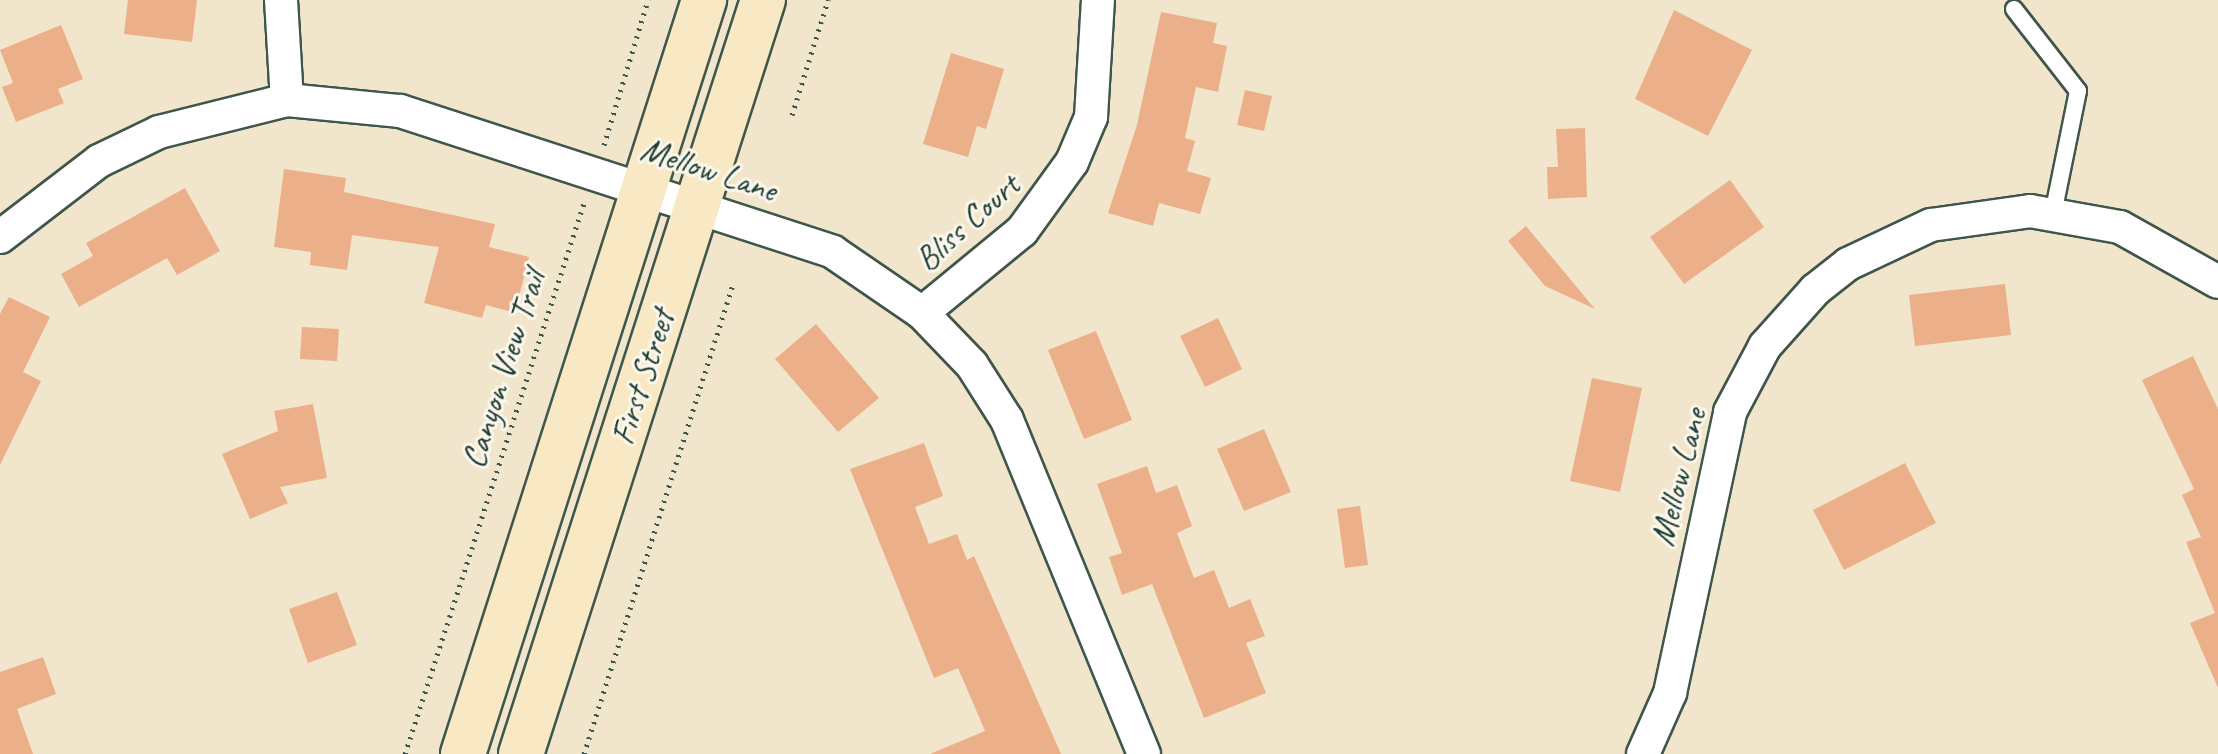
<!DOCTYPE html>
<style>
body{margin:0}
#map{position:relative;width:2218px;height:754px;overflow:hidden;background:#f1e6cb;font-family:Caveat,sans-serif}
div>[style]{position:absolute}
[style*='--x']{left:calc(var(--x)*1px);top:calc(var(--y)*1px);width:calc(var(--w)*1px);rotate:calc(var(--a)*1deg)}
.building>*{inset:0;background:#ebb08a}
.path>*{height:5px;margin-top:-2.5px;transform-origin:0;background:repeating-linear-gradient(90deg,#3e564b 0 2px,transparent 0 8px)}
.roads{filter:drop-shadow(2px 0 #3e564b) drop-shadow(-2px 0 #3e564b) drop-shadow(0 2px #3e564b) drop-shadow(0 -2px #3e564b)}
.lane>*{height:16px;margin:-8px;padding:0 8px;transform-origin:8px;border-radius:8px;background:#fff}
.street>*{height:32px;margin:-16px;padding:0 16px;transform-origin:16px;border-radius:16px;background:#fff}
.secondary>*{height:44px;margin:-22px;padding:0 22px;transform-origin:22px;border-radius:22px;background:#f8e8c3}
span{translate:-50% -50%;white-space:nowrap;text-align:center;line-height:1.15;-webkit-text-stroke:6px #fbf7ec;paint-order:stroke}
.street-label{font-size:34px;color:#1f3d34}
</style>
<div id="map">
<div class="building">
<div style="clip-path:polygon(128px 0,197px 0,192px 42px,124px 34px)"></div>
<div style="clip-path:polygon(1674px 10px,1752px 50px,1708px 136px,1635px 99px)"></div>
<div style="clip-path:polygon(1161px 12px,1217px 23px,1213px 43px,1227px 46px,1218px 92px,1196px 87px,1185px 138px,1195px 141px,1187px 171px,1211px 178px,1200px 214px,1159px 203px,1153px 226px,1108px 213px,1137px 125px)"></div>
<div style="clip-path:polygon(61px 25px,83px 79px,58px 89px,64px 103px,16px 122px,2px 87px,13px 83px,0 50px)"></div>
<div style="clip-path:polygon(951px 53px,1004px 69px,986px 129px,977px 126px,968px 157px,923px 144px)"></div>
<div style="clip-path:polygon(1245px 90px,1272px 96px,1264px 131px,1237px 125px)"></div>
<div style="clip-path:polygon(1585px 128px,1587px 197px,1548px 199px,1547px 167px,1558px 167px,1556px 129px)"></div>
<div style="clip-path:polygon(284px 169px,346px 178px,344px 192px,495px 224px,489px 247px,529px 257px,515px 313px,486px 305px,482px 318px,424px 303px,439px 247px,352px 235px,347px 270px,310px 265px,311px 252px,274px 247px)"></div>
<div style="clip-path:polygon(1730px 180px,1764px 227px,1684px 284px,1650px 237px)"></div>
<div style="clip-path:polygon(185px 188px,220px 251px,177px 275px,167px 258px,79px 307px,61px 274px,93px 256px,86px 243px)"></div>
<div style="clip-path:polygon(1526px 226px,1595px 309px,1545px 286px,1508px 241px)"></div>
<div style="clip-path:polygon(2005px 284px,2011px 335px,1915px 346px,1909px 295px)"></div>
<div style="clip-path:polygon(9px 297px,50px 317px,23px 372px,41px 381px,0 465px,0 314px)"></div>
<div style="clip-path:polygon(1218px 318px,1242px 369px,1205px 387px,1180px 336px)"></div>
<div style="clip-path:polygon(816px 324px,879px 398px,838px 432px,775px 359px)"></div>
<div style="clip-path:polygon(302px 327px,339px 329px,337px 361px,300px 359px)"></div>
<div style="clip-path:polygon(1096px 331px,1132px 420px,1084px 439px,1048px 350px)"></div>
<div style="clip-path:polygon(2193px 356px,2218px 409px,2218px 688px,2190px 623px,2215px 613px,2186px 542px,2201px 537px,2182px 495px,2194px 489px,2142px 380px)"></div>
<div style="clip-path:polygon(1592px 378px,1642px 388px,1620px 492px,1570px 481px)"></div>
<div style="clip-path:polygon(313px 404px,327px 478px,280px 487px,288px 503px,250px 519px,222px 454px,278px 431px,274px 411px)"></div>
<div style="clip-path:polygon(1264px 429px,1291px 492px,1244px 511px,1217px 449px)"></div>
<div style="clip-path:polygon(924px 443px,943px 496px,915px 507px,929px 544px,957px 534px,967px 560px,974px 556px,1061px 754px,930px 754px,985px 731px,958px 668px,934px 678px,850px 469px)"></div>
<div style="clip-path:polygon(1905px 463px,1936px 523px,1844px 570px,1813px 510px)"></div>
<div style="clip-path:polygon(1147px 466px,1156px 493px,1177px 485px,1192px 526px,1177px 533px,1194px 578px,1214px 570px,1229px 608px,1250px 599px,1265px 636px,1246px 643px,1266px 693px,1204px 718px,1152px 584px,1122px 595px,1109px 557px,1122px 553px,1097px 484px)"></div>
<div style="clip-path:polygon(1360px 506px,1368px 565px,1345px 568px,1337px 509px)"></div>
<div style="clip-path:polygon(337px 592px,357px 645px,308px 663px,289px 609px)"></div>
<div style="clip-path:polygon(43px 657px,56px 694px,17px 709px,33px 754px,0 754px,0 672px)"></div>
</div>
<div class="path">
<div style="--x:792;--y:115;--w:121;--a:-72.6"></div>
<div style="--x:604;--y:145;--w:152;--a:-73.1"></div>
<div style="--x:405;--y:754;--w:579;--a:-72"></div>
<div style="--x:584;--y:754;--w:493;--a:-72.4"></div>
</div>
<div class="roads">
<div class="lane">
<div style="--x:2014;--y:9;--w:104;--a:52"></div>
<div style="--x:2078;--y:91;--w:126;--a:101.5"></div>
</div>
<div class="street">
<div style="--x:281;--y:0;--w:100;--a:86.6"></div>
<div style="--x:0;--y:237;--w:125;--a:-37.5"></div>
<div style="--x:99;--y:161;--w:67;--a:-25.8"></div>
<div style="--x:159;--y:132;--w:132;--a:-14"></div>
<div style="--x:287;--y:100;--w:114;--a:5.6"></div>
<div style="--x:400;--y:111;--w:455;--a:18"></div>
<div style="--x:833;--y:252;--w:108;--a:34.4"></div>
<div style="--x:922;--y:313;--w:72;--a:46.1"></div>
<div style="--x:972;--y:365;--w:65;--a:57.5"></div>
<div style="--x:1007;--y:420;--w:361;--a:67.7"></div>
<div style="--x:922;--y:313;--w:129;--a:-39.4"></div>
<div style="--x:1022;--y:231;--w:85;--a:-54.1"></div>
<div style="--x:1072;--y:162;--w:49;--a:-67.1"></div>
<div style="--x:1091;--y:117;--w:117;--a:-86.6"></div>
<div style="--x:1643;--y:754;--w:67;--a:-66.1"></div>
<div style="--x:1670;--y:693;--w:287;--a:-77.9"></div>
<div style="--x:1730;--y:412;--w:75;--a:-62.1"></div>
<div style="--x:1765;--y:346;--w:75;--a:-48.2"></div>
<div style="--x:1815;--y:290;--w:42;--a:-38.2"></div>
<div style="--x:1848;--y:264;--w:92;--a:-25.2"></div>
<div style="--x:1931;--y:225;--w:100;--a:-8"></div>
<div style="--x:2030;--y:211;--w:91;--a:10.1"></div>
<div style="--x:2120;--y:227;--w:112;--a:29.3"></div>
</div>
<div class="secondary">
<div style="--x:463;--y:754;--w:792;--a:-72.27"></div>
<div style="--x:521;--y:754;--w:792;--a:-72.21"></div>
</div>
</div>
<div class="street-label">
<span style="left:709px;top:169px;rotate:18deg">Mellow Lane</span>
<span style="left:967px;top:222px;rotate:-42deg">Bliss Court</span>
<span style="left:503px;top:369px;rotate:-72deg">Canyon View Trail</span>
<span style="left:642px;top:377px;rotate:-72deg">First Street</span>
<span style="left:1678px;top:477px;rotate:-76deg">Mellow Lane</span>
</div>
</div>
